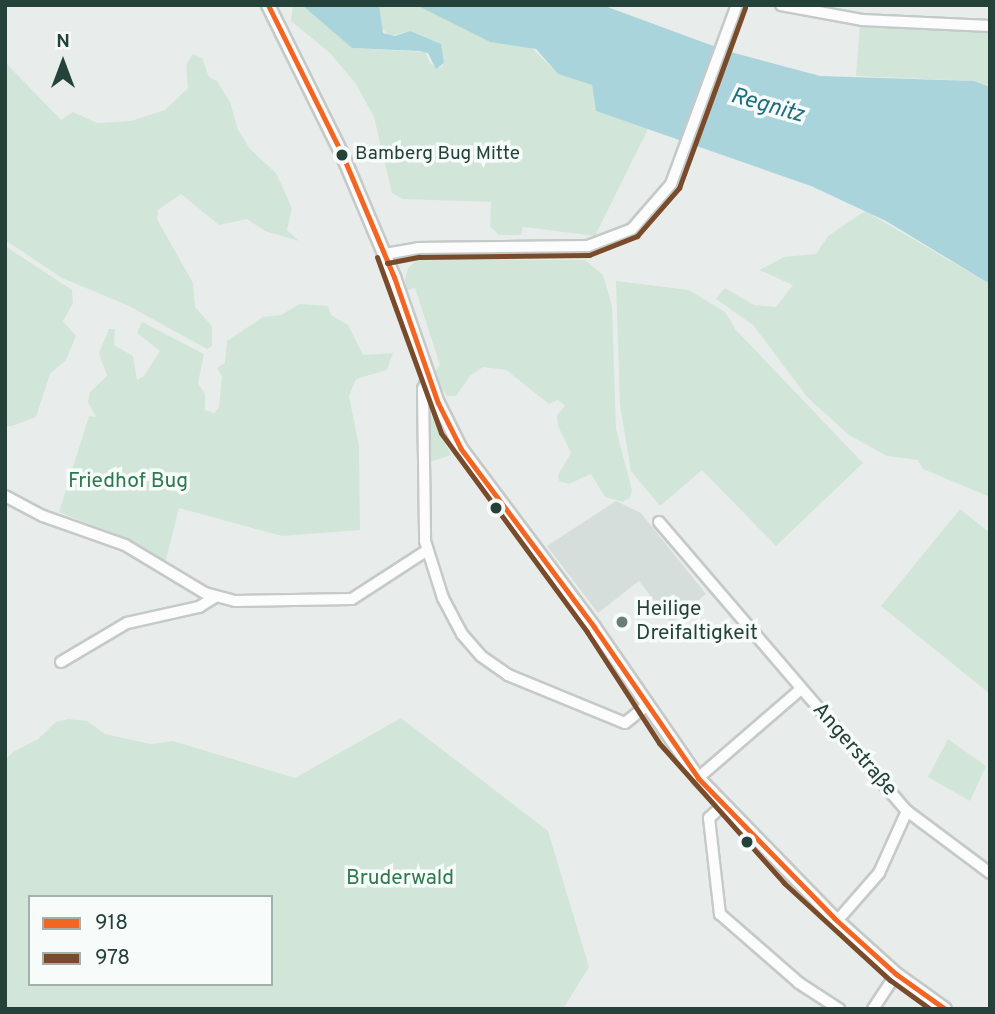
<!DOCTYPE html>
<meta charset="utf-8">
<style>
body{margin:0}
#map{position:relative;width:995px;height:1014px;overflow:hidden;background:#e8edeb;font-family:Overpass,sans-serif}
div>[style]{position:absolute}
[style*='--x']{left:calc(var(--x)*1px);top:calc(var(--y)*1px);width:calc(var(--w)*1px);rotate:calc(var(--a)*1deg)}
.built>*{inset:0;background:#d6dedb}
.green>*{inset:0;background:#d1e6d8}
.water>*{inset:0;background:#a9d4db}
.roads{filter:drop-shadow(2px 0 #c5cac8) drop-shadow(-2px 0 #c5cac8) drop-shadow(0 2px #c5cac8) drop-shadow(0 -2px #c5cac8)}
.minor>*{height:10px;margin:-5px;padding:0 5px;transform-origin:5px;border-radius:5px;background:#fcfcfc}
.tertiary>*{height:12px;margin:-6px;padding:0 6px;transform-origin:6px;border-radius:6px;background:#fcfcfc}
.bus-1>*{height:5px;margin:-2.5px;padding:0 2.5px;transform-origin:2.5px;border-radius:2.5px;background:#f26522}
.bus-2>*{height:5px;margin:-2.5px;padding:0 2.5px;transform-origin:2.5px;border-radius:2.5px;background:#7a4b2a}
.dots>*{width:19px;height:19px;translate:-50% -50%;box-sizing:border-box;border:4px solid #f7fbf9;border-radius:50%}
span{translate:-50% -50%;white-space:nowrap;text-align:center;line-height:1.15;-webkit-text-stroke:7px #f7fbf9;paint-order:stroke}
.bus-label{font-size:19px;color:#24423a}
.left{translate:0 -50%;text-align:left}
.park-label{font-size:21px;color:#2d7a4b}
.poi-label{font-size:21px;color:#24423a}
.street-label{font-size:21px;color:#24423a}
.water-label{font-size:23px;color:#1c6f80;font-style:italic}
.frame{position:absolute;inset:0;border:7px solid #24423a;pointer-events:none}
.legend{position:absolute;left:28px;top:895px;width:245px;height:91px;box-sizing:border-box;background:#f7fbf9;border:2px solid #a3b1ad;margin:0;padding:9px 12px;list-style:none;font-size:21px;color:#24423a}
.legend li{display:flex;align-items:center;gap:14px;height:35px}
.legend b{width:35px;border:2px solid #a3b1ad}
.north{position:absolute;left:28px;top:28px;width:70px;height:70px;-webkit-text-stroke:5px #f7fbf9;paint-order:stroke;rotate:0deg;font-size:19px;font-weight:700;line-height:28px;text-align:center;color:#24423a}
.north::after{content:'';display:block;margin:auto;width:24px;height:32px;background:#24423a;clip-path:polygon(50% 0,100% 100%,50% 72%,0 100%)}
</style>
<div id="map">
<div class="built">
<div style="clip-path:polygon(616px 501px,641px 513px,706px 594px,671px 623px,639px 581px,598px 613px,547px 546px)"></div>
</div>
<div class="green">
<div style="clip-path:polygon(293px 5px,306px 7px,352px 48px,425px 52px,431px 64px,441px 68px,444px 63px,435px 42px,406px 32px,390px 36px,381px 28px,379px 5px,416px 5px,490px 42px,531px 47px,558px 74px,592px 85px,596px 111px,648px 129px,595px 236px,523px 227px,521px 235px,499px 235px,490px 226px,491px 202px,403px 199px,392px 193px,374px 117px,356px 84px,330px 53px,291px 21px)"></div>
<div style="clip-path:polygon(860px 23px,990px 32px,990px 87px,974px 81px,856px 76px)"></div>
<div style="clip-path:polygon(193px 54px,202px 58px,209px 77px,217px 81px,230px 102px,238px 130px,250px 149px,276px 173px,292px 208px,287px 230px,299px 241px,265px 231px,247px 219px,219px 225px,181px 194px,158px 210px,157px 219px,193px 283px,195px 307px,212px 326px,212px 346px,207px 349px,127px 305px,62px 278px,5px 240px,5px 62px,61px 120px,73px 112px,97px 123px,131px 121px,165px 110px,188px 88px,186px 65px)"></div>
<div style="clip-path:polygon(865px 211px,990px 284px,990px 497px,923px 469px,918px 460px,887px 456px,849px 435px,807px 397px,753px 325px,716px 299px,725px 288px,754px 305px,776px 307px,793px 285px,759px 270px,784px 257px,816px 254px,828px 236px)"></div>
<div style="clip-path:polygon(5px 246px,72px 290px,73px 303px,63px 321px,76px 336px,66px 360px,50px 374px,36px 417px,12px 426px,5px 426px)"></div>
<div style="clip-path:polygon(418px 259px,585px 260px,603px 275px,612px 306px,616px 429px,632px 490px,630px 498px,623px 502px,605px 497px,591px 474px,569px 484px,559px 481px,558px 475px,571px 453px,558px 426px,557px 415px,565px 406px,558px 400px,549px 404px,506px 370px,483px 367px,470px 376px,456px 396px,447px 396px,433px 375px,440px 365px,415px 288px,407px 290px,405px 280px,408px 268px)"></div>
<div style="clip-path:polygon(616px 281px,689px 290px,725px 312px,736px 330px,863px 463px,776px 546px,702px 470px,660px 506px,631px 471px,620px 405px)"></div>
<div style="clip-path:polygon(300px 304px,328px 306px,331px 315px,348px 325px,363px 355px,393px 353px,387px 370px,356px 379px,349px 396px,359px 446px,360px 530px,282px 536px,179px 508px,165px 564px,124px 538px,59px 512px,89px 416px,96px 417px,88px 402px,90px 392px,107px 376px,99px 353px,109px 329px,115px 329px,114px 345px,133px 356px,137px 380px,144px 376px,160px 351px,137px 333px,142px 322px,204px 354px,198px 383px,205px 394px,205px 410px,214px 413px,219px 408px,222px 376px,217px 368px,225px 363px,227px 341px,263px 317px,281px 315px)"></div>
<div style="clip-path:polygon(426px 405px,451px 455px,427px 463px)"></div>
<div style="clip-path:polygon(960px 509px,990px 533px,990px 694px,881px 606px)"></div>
<div style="clip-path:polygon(evenodd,401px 718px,548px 831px,589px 967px,563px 1009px,5px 1009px,5px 760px,13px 752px,38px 739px,56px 722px,68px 719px,87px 721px,105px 734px,151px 744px,173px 741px,295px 778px,401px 718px,30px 897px,271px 897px,271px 984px,30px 984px,30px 897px)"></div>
<div style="clip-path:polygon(948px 739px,986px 766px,970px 801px,928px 777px)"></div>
</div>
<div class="water">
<div style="clip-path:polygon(302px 5px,379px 5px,383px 33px,395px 36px,410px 31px,441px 44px,444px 63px,436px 69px,428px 53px,419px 51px,352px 48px)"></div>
<div style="clip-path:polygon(416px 5px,602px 5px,727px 51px,820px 76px,974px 81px,990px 87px,990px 284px,886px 221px,811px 186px,596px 111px,592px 85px,558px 74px,536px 49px,490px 42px)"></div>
</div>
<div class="roads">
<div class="minor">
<div style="--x:781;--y:5;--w:82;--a:10.5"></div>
<div style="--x:862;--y:20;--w:128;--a:2.7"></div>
<div style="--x:385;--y:254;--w:34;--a:-10"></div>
<div style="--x:418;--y:248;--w:170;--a:-0.7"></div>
<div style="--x:588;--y:246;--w:47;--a:-21.1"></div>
<div style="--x:632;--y:229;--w:60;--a:-49.1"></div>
<div style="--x:671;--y:184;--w:191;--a:-69.8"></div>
<div style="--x:429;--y:377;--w:13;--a:117"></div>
<div style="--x:423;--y:389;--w:152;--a:89.2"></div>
<div style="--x:425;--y:541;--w:60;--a:72.5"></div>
<div style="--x:443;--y:598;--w:41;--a:62.2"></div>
<div style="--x:462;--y:634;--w:29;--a:49"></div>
<div style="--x:481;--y:656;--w:33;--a:35"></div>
<div style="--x:508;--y:675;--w:126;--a:22.3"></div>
<div style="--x:625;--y:723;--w:26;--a:-39"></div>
<div style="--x:5;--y:496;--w:43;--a:27.8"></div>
<div style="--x:43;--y:516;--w:87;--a:19.5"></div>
<div style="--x:125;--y:545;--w:93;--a:31"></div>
<div style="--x:205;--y:593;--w:31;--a:15"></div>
<div style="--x:235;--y:601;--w:117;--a:-1"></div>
<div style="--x:352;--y:599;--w:88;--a:-33"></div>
<div style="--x:659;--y:522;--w:381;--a:49.4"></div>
<div style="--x:907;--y:811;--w:104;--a:36.8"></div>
<div style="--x:61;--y:662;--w:77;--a:-30.6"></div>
<div style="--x:127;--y:623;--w:74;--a:-12.5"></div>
<div style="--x:199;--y:607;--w:19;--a:-32"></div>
<div style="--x:698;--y:778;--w:135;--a:-40.8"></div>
<div style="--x:722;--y:806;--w:18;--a:137"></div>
<div style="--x:709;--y:818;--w:97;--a:83.5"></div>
<div style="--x:720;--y:914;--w:105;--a:41.1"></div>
<div style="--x:799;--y:983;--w:48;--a:33"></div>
<div style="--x:837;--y:921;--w:64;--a:-48.8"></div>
<div style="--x:879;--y:873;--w:68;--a:-65.7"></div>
<div style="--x:873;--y:1009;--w:42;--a:-56.7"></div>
</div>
<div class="tertiary">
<div style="--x:268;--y:5;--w:166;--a:63.6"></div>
<div style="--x:342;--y:154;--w:134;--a:67.1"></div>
<div style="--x:394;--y:277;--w:133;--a:70.8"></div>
<div style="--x:438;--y:403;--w:51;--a:63.4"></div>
<div style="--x:461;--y:449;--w:222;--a:53.2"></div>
<div style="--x:594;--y:627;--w:183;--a:55.4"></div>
<div style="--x:698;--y:778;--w:195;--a:45.8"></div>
<div style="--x:834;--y:918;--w:84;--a:42.1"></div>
<div style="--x:896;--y:974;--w:60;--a:35.5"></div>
</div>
</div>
<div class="bus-1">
<div style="--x:268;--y:5;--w:166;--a:63.6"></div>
<div style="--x:342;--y:154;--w:134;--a:67.1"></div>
<div style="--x:394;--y:277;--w:133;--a:70.8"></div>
<div style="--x:438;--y:403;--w:51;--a:63.4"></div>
<div style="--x:461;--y:449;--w:222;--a:53.2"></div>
<div style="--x:594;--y:627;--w:183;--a:55.4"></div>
<div style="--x:698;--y:778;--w:195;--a:45.8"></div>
<div style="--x:834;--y:918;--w:84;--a:42.1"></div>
<div style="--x:896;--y:974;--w:60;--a:35.5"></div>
</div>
<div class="bus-2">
<div style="--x:377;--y:257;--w:187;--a:70"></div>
<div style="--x:441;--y:433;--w:247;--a:53.7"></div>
<div style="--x:587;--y:632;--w:132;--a:57"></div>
<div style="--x:659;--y:743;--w:188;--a:48.2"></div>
<div style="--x:784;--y:883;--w:144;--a:42.5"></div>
<div style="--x:890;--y:980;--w:49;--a:35.9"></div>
<div style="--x:387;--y:263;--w:33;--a:-11"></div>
<div style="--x:419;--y:257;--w:170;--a:-0.7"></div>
<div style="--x:589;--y:255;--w:52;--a:-21.6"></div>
<div style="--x:637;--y:236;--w:64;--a:-48.8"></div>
<div style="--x:679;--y:188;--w:192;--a:-69.9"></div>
</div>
<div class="dots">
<div style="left:342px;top:155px;background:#24423a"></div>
<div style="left:496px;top:508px;background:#24423a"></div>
<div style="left:622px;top:622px;background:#697e78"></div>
<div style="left:747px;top:842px;background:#24423a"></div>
</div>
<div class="bus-label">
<span class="left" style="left:355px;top:155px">Bamberg Bug Mitte</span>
</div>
<div class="park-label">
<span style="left:128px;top:482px">Friedhof Bug</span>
<span style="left:400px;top:879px">Bruderwald</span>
</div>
<div class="poi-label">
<span class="left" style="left:636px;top:622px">Heilige<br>Dreifaltigkeit</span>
</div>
<div class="street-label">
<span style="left:854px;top:750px;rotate:49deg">Angerstraße</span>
</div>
<div class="water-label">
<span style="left:767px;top:107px;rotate:16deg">Regnitz</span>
</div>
<div class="frame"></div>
<ul class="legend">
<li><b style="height:9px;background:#f26522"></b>918</li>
<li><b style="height:9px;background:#7a4b2a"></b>978</li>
</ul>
<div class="north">N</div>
</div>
